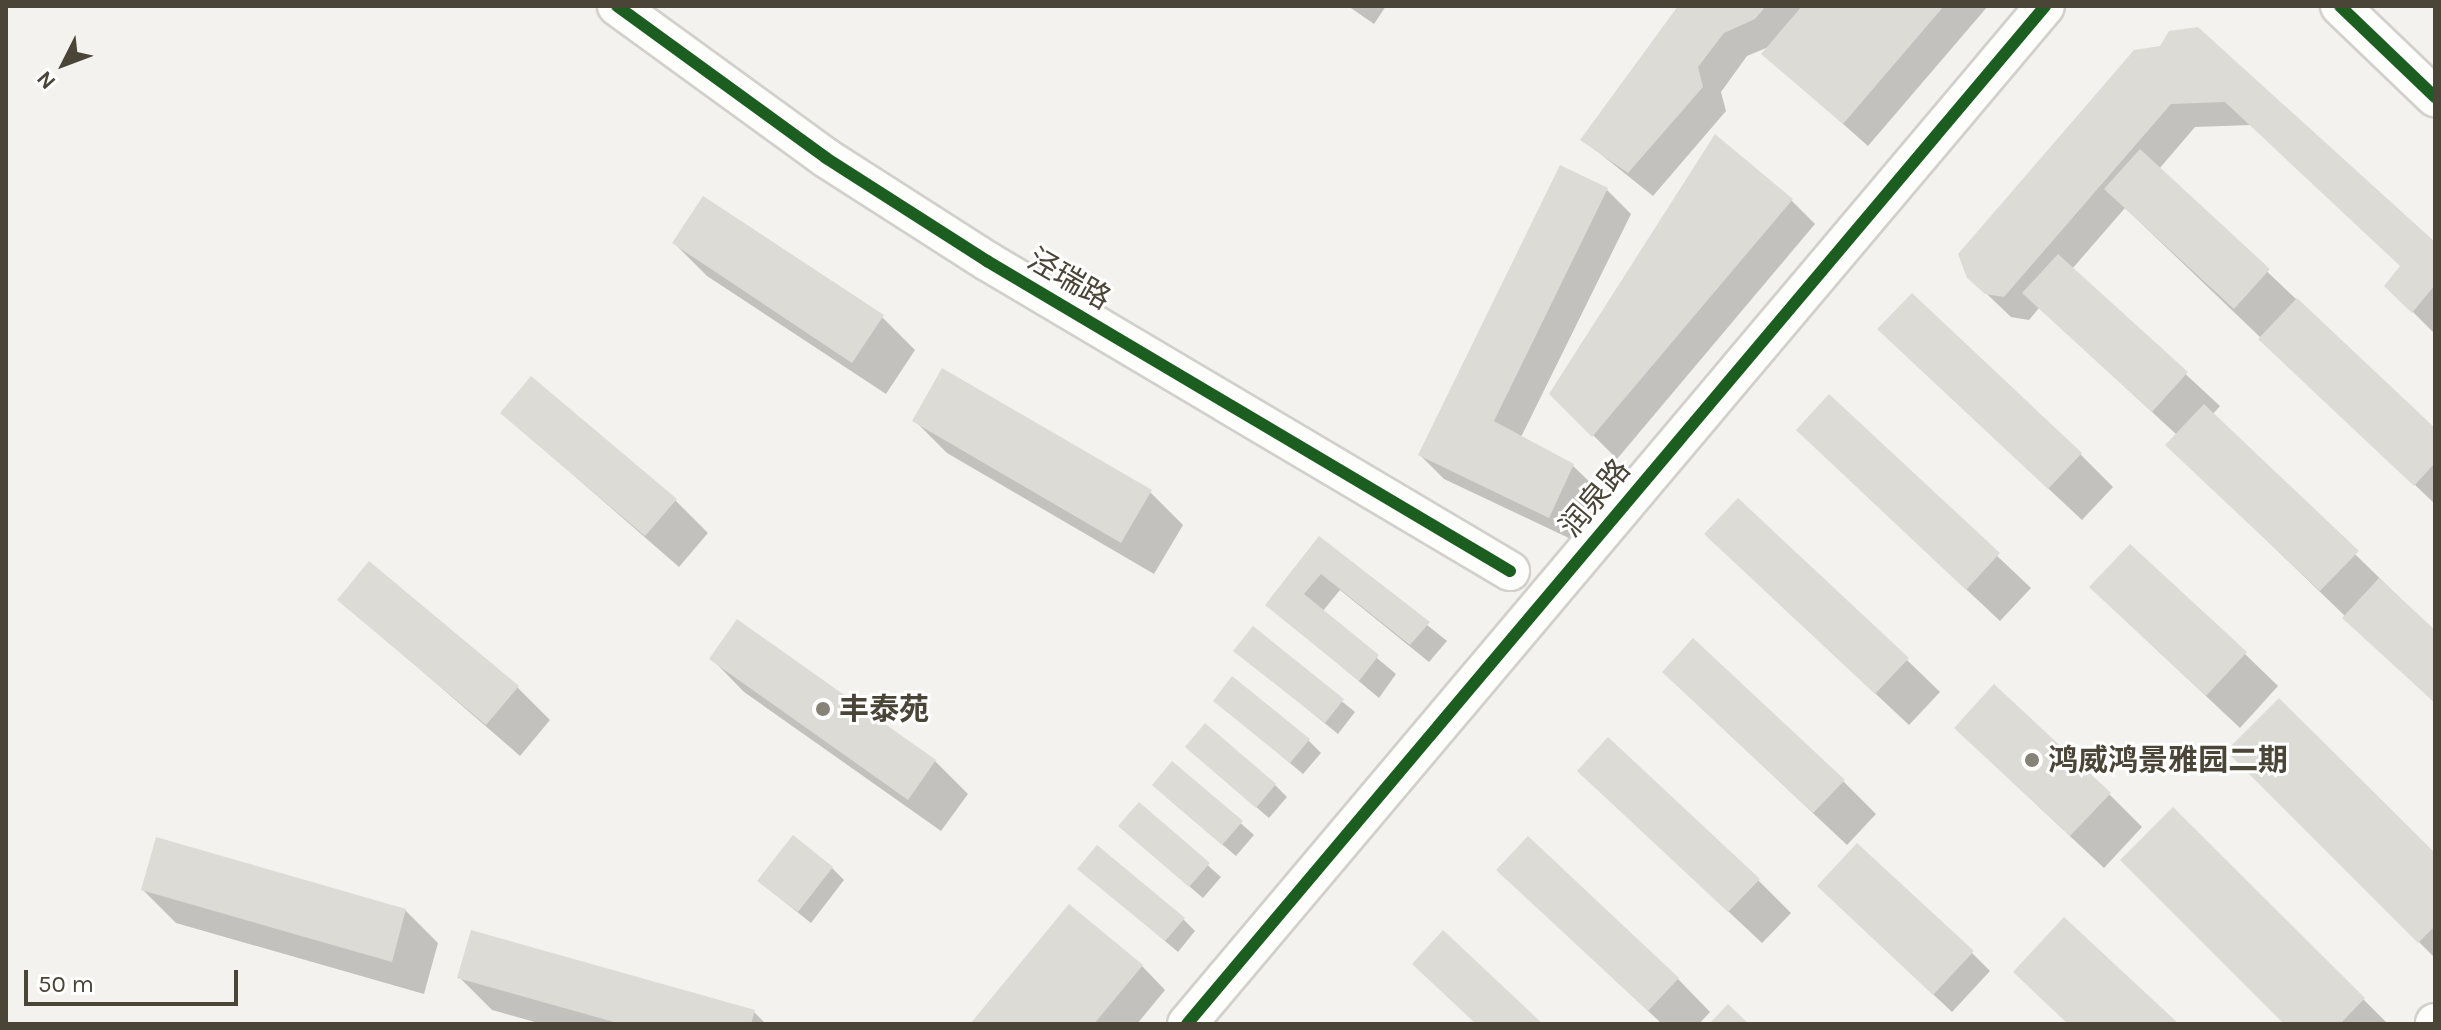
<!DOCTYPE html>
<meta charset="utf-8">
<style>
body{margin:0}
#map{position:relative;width:2441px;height:1030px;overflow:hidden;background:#f3f2ee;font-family:Karla,"Noto Sans SC",sans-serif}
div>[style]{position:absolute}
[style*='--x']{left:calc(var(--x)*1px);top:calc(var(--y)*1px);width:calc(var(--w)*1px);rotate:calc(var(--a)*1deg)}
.shadow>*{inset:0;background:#0003}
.building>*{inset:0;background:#dddbd6}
.roads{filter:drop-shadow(2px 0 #d1d0cb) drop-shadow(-2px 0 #d1d0cb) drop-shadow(0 2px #d1d0cb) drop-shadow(0 -2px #d1d0cb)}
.tertiary>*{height:38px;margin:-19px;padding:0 19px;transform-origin:19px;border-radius:19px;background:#fdfdfc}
.cycleway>*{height:12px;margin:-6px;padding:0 6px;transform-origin:6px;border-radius:6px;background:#1b5e20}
.dots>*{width:22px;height:22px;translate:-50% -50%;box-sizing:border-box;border:4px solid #fff;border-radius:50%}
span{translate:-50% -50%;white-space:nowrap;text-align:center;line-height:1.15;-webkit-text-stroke:6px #fff;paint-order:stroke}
.street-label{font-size:30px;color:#4b4538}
.poi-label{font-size:30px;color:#4b4538;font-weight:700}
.left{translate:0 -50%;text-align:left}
.frame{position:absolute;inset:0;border:8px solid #4b4538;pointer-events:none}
.north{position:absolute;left:24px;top:24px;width:80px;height:80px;-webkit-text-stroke:6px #fff;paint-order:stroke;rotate:228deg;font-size:22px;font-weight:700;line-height:32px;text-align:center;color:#4b4538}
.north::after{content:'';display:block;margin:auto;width:28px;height:36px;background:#4b4538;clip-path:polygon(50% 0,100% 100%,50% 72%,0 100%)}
.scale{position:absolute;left:24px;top:970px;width:214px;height:36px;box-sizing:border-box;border:4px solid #4b4538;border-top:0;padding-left:10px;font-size:24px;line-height:28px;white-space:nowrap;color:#4b4538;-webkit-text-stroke:6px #fff;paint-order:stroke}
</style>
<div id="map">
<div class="shadow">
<div style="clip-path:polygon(1348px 6px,1386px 6px,1374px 24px)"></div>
<div style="clip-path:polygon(1680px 6px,1988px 6px,1868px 146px,1764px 54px,1771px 46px,1747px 56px,1721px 92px,1726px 111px,1653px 196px,1583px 140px)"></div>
<div style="clip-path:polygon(2161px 48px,2435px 245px,2435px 334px,2387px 286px,2402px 267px,2251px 125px,2195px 127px,2159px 169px,2435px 431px,2435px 504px,2125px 208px,2072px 269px,2220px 406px,2212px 415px,2435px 632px,2435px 703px,2201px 477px,2177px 435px,2039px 308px,2029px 320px,2011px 317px,1969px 277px)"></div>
<div style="clip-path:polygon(1561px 168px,1607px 190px,1631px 214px,1521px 437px,1573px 466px,1597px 489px,1573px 540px,1444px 479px,1420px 455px)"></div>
<div style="clip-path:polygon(1791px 200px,1815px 224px,1617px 459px,1551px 393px)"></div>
<div style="clip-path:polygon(674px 243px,882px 317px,915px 350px,886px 394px,707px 276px)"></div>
<div style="clip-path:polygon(1913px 362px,2080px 454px,2113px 487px,2082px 520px)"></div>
<div style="clip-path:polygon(1829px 397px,2031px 588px,2000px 621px,1831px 462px)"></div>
<div style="clip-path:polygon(502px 413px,675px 500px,708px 533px,679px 567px)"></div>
<div style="clip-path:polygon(914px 420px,1150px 492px,1183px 525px,1154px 574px,947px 453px)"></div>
<div style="clip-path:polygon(1320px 539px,1447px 641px,1429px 662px,1340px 590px,1322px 612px,1396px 674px,1379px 698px,1268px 605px)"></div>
<div style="clip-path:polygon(1740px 567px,1907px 660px,1940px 692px,1909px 725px)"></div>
<div style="clip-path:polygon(340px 600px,517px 687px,550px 720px,520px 756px)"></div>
<div style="clip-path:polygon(2125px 620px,2245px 654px,2278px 686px,2240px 728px)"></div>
<div style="clip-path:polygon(1253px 629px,1355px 712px,1338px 734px,1236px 651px)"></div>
<div style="clip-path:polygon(712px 659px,935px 761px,968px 794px,941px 831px,744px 692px)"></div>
<div style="clip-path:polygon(1215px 700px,1309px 741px,1321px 753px,1303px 774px)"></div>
<div style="clip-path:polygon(1697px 704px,1843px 781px,1876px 814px,1847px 845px)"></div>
<div style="clip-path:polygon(2228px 751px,2435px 856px,2435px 958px)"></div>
<div style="clip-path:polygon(1199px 758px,1275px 785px,1287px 797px,1269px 818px)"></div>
<div style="clip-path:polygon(1989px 760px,2109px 794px,2142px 827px,2104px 868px)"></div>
<div style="clip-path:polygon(1172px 763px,1254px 835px,1236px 856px,1166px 797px)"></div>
<div style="clip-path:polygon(1613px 803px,1758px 880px,1791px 913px,1762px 943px)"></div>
<div style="clip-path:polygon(1139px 805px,1221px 877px,1203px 898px,1133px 838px)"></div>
<div style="clip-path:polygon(2173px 809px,2388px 1024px,2287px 1024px)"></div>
<div style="clip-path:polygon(832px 868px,844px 880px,811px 923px,772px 892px)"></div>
<div style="clip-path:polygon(1080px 869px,1183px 919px,1195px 931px,1178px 952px)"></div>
<div style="clip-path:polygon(143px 890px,405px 910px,438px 943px,424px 994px,176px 923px)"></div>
<div style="clip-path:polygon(1532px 902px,1678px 979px,1710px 1012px,1699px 1024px,1662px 1024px)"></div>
<div style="clip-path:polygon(1837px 904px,1972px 953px,1990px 971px,1952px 1012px)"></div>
<div style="clip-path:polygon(1142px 966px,1165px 990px,1137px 1024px,973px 1024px)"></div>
<div style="clip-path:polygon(459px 977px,754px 1012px,766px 1024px,542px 1024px,492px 1010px)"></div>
</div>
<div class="building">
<div style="clip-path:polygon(1678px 6px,1766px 6px,1755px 19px,1724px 33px,1698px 67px,1703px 87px,1628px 173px,1580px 140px)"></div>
<div style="clip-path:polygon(1802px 6px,1944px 6px,1843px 124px,1761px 54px)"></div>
<div style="clip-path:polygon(2198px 27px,2435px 242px,2435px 285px,2412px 313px,2384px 286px,2400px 266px,2225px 102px,2171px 104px,2004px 297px,1985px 294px,1967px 278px,1958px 254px,2134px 50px,2160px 46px,2169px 31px)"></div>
<div style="clip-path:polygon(1715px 134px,1793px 199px,1592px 437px,1549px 394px)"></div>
<div style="clip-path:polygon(2140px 149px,2270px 269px,2234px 309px,2104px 189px)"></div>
<div style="clip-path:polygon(1560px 165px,1608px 188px,1494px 421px,1574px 464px,1549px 518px,1418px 455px)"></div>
<div style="clip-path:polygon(703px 196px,884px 315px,852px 363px,672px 243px)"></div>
<div style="clip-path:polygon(2058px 254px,2188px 372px,2152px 412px,2022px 293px)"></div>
<div style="clip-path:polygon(1912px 293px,2082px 453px,2048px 489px,1877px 329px)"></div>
<div style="clip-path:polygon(2297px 298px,2435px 428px,2435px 463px,2414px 486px,2258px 339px)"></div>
<div style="clip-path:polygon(942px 368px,1152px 490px,1121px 543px,912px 421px)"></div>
<div style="clip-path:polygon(531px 376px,677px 499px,645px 536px,500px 413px)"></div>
<div style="clip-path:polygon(1829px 394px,2000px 553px,1966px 590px,1796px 430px)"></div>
<div style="clip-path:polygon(2204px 404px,2359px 551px,2320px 591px,2165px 445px)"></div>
<div style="clip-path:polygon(1738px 498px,1909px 658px,1875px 694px,1704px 534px)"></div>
<div style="clip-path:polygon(1319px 536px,1430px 622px,1410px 645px,1321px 574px,1304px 594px,1379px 655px,1359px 681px,1265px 605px)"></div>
<div style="clip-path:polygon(2130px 544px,2247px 652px,2206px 696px,2089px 587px)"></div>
<div style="clip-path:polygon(369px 561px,519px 686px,486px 725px,337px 600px)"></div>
<div style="clip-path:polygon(2379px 578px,2435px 630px,2435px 703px,2342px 618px)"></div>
<div style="clip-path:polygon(737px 619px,936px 760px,908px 800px,709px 659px)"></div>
<div style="clip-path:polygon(1253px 626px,1344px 699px,1325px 723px,1233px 651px)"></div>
<div style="clip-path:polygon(1693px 638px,1845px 780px,1813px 813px,1662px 672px)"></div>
<div style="clip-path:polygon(1232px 676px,1310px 739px,1290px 763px,1213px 701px)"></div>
<div style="clip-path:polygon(1994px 684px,2111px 793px,2070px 836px,1954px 728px)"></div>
<div style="clip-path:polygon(2279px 698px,2435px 853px,2435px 926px,2418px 943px,2226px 751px)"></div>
<div style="clip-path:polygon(1205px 723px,1276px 784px,1256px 808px,1185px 747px)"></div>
<div style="clip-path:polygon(1608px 737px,1760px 879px,1728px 912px,1577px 771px)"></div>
<div style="clip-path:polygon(1172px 761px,1243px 821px,1222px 845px,1152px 785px)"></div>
<div style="clip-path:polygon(1139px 802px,1210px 863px,1189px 887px,1118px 826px)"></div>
<div style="clip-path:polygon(2173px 807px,2365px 998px,2340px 1024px,2284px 1024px,2120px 860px)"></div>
<div style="clip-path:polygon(793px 835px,833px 867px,798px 912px,757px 881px)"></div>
<div style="clip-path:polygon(1528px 836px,1679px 978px,1648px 1011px,1496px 870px)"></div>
<div style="clip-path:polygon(156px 837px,406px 909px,392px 962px,141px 890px)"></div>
<div style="clip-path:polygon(1857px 843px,1974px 951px,1933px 995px,1817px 886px)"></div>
<div style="clip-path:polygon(1097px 845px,1185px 918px,1165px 941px,1077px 869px)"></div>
<div style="clip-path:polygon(1069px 904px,1143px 965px,1094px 1024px,970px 1024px)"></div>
<div style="clip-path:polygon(2064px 917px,2179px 1024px,2068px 1024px,2013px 972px)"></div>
<div style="clip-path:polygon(471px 930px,755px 1010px,751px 1024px,621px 1024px,457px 978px)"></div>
<div style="clip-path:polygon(1443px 930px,1543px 1024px,1476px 1024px,1412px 964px)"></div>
<div style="clip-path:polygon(1728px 1004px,1749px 1024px,1709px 1024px)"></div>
</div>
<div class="roads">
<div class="tertiary">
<div style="--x:617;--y:6;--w:258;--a:36"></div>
<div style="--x:826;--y:158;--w:191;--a:32.6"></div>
<div style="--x:987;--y:261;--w:608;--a:30.66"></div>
<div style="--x:2340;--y:6;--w:132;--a:43.8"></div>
<div style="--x:1187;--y:1024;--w:1331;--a:-49.87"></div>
<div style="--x:2435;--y:1024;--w:1;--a:-90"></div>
</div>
</div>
<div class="cycleway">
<div style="--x:617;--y:6;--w:258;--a:36"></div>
<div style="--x:826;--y:158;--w:191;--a:32.6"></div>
<div style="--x:987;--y:261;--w:608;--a:30.66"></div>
<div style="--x:2340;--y:6;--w:132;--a:43.8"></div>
<div style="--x:1187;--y:1024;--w:1331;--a:-49.87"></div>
</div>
<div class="dots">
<div style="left:823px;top:709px;background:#868278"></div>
<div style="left:2032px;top:760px;background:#868278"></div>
</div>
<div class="street-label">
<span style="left:1069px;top:279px;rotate:30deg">泾瑞路</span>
<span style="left:1595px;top:498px;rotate:-50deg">润泉路</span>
</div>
<div class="poi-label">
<span class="left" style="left:839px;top:709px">丰泰苑</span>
<span class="left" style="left:2048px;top:760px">鸿威鸿景雅园二期</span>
</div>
<div class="frame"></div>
<div class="north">N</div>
<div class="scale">50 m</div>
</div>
